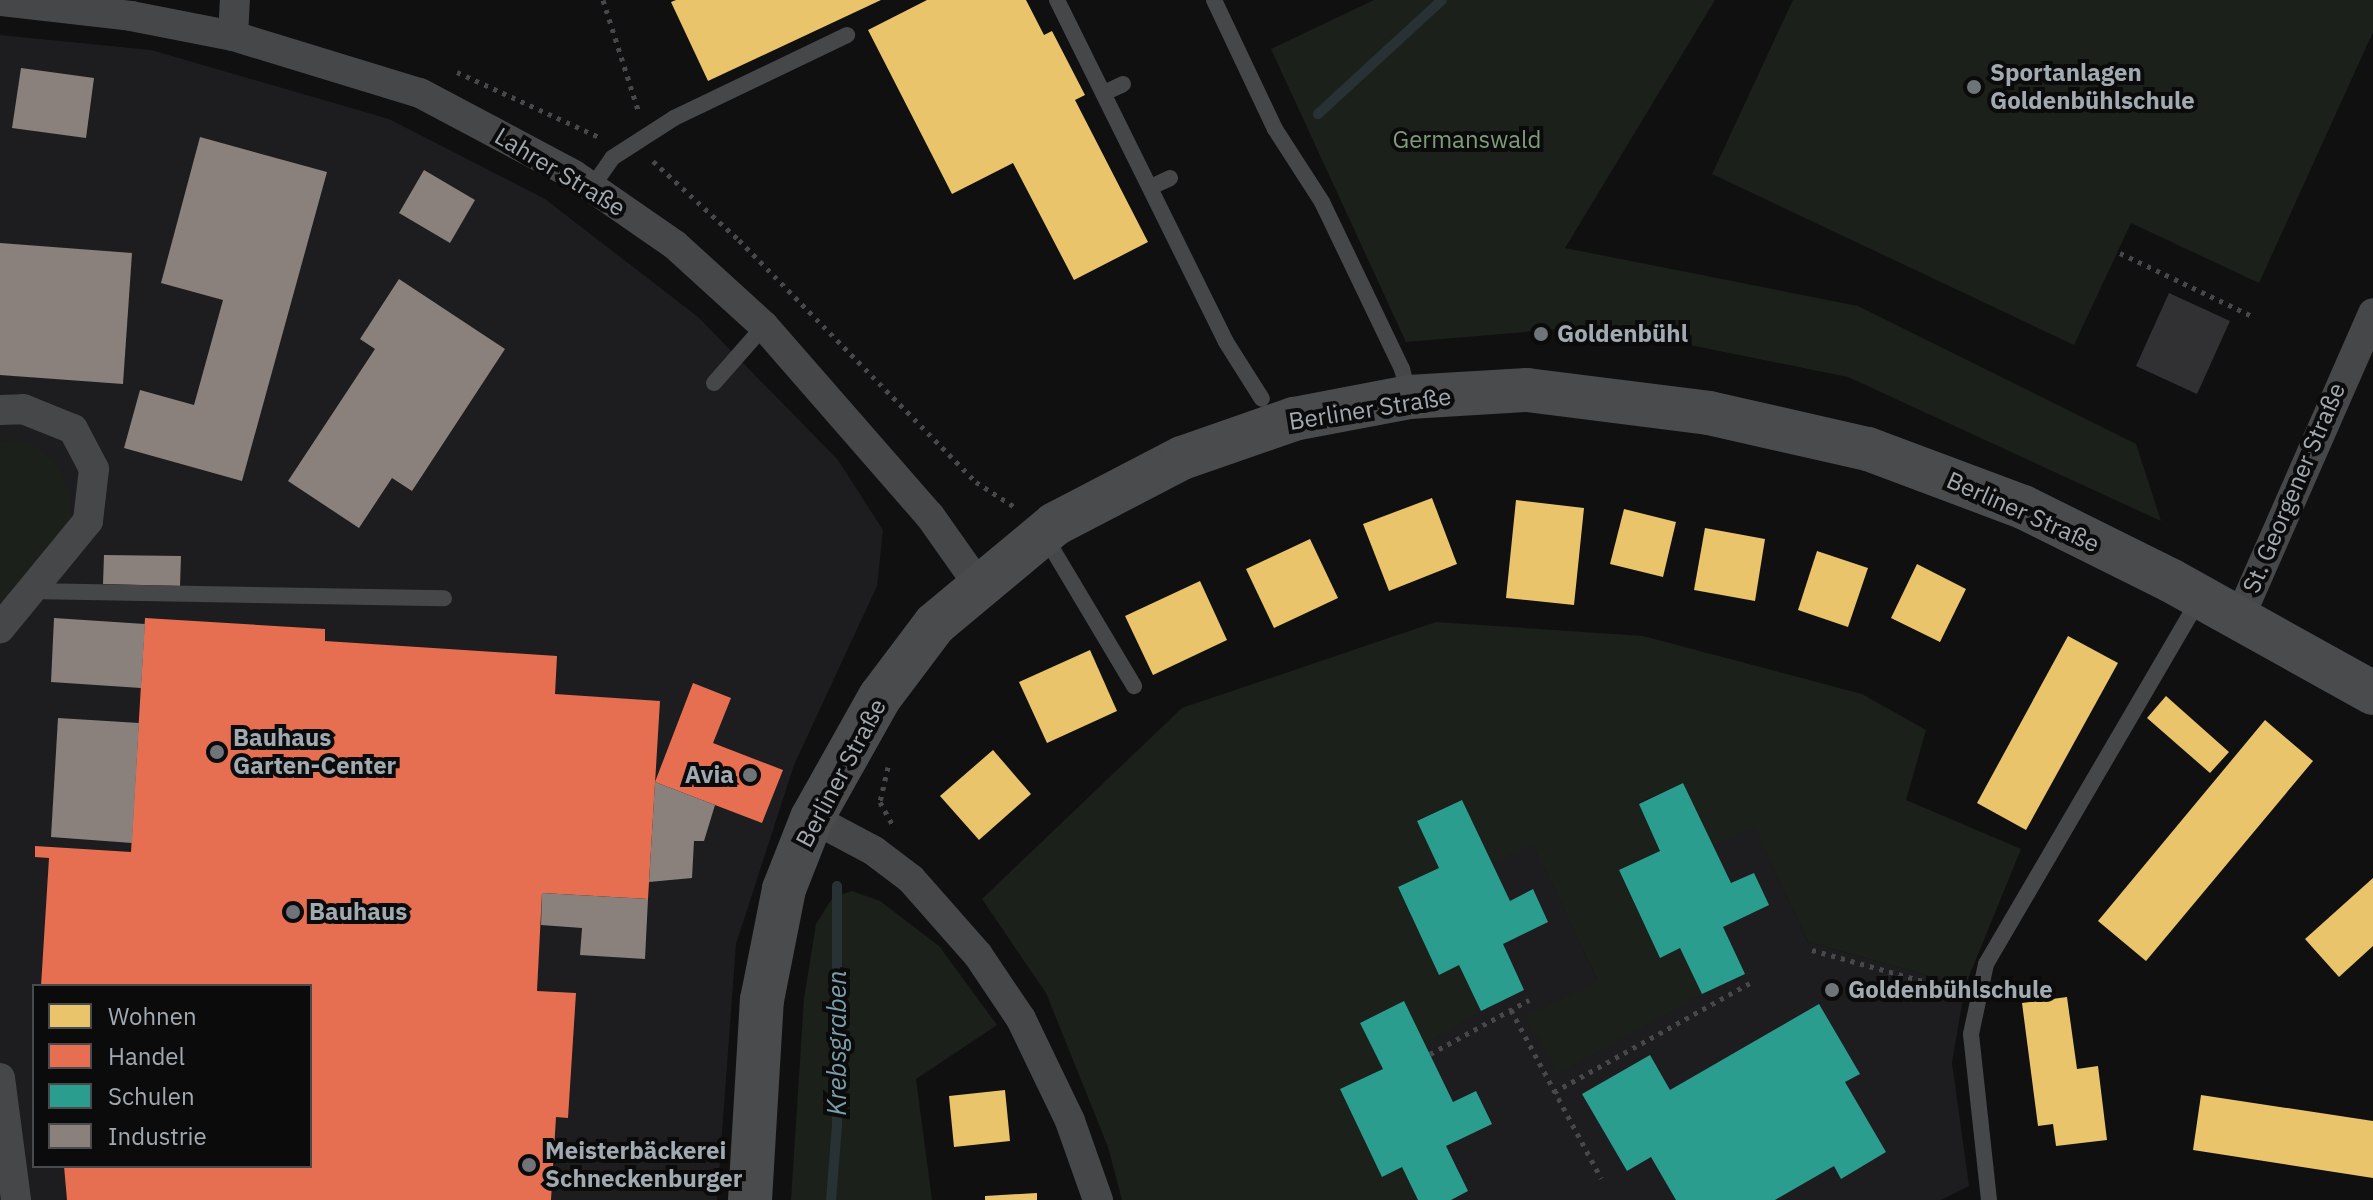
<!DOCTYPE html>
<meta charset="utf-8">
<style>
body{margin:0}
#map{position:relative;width:2373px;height:1200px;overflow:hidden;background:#101011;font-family:"IBM Plex Sans",sans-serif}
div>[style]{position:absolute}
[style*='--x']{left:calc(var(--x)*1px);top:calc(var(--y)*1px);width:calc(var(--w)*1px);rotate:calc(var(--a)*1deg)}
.built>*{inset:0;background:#1d1d1f}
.green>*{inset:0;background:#1b201b}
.homes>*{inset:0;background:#e9c46a}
.shops>*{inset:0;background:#e76f51}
.schools>*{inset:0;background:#2a9d8f}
.industry>*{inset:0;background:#8a817c}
.stream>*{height:10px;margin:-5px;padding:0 5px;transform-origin:5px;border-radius:5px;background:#283234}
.building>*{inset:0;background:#313133}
.path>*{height:5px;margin-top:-2.5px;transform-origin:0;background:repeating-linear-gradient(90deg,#46484b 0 4px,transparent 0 10px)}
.lane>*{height:16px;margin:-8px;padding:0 8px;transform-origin:8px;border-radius:8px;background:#454749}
.street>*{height:30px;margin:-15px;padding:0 15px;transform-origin:15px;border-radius:15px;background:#454749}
.secondary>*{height:44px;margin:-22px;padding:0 22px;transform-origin:22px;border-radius:22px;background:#494b4d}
.dots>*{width:22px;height:22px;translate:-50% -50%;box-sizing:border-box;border:4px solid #0b0b0c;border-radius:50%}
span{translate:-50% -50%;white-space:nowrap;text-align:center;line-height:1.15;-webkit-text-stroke:8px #0b0b0c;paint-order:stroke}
.poi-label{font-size:24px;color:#a2aab1;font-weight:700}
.left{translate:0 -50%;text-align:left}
.right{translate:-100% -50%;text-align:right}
.park-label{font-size:24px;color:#7f9b7a}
.street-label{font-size:24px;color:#a2aab1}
.water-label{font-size:26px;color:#7a9eaa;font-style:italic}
.legend{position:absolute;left:32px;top:984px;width:280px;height:184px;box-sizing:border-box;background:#0b0b0c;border:2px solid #474b4e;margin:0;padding:10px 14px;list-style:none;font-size:24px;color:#a2aab1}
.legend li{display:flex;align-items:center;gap:16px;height:40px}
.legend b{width:40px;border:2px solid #474b4e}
</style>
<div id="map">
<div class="built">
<div style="clip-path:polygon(evenodd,0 35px,151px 50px,389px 119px,545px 199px,698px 317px,838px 460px,883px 530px,877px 586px,794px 765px,736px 944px,717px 1200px,0 1200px,0 35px,34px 986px,310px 986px,310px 1166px,34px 1166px,34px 986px)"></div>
<div style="clip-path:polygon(1683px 783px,1754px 826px,1808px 942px,1965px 986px,1952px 1063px,1969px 1186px,1941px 1200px,1418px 1200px,1382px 1177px,1340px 1089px,1360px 1023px,1404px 1001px,1439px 975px,1398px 887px,1417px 821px,1462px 800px,1533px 843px,1598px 981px,1660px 958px,1619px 870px,1639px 804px)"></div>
</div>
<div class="green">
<div style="clip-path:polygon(1374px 0,1715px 0,1565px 248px,1858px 306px,2136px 444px,2161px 521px,1848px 377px,1596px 326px,1406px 342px,1271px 49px)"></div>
<div style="clip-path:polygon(1793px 0,2373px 0,2373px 32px,2259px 283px,2131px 223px,2074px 345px,1712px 174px)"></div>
<div style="clip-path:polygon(15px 440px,40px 449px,59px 467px,71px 500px,70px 520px,0 606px,0 442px)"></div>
<div style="clip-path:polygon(1436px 622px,1643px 636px,1862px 694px,1926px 730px,1906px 800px,2021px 849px,1965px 986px,1808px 942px,1754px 827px,1713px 846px,1683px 783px,1639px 803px,1660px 851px,1619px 871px,1660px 957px,1680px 948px,1702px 994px,1558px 1074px,1526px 1016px,1598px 981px,1533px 844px,1492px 863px,1462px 800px,1418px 820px,1439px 868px,1398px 888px,1439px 974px,1459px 965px,1481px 1011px,1425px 1044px,1404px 1002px,1361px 1022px,1383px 1069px,1341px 1090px,1383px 1176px,1402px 1167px,1418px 1200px,1122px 1200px,1108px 1147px,1046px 993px,982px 899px,1182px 708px)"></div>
<div style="clip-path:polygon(852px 891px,880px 901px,939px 946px,997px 1025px,916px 1079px,932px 1200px,791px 1200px,804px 999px,816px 924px,833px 897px)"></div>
</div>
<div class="homes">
<div style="clip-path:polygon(676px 0,881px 0,708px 81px,671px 2px)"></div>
<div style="clip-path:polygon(927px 0,1026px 0,1044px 35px,1052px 31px,1085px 95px,1075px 100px,1148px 242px,1074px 280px,1013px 163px,952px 194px,868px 30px)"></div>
<div style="clip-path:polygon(1432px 498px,1457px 564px,1389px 591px,1363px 524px)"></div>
<div style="clip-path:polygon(1516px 500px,1584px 508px,1574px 605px,1506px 598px)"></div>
<div style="clip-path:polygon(1624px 509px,1676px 522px,1663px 577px,1610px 564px)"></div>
<div style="clip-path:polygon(1705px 528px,1765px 539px,1755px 601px,1694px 590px)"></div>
<div style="clip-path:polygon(1310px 539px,1338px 598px,1274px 628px,1246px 569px)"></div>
<div style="clip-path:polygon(1817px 551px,1868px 568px,1848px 627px,1798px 610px)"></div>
<div style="clip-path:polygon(1917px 564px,1966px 589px,1940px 642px,1891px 618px)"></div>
<div style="clip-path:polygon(1200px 581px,1227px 640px,1153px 675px,1125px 616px)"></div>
<div style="clip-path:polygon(2068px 636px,2118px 663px,2026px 830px,1977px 803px)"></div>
<div style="clip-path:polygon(1090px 650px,1117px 711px,1047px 743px,1019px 682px)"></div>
<div style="clip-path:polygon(2166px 696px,2229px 752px,2210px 773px,2147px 718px)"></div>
<div style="clip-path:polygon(2265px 720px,2313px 761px,2146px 961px,2098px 921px)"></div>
<div style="clip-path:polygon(993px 750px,1031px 794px,979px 840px,940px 796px)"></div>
<div style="clip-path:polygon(2373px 878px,2373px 946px,2339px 977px,2305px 939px)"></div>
<div style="clip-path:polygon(2067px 997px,2077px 1069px,2098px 1066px,2107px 1140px,2056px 1146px,2053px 1124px,2038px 1126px,2022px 1003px)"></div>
<div style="clip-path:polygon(1005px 1090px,1010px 1141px,954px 1147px,949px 1096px)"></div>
<div style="clip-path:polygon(2201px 1095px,2373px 1121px,2373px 1178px,2193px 1150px)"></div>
<div style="clip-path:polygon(1037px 1193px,1037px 1200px,985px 1200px,985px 1196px)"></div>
</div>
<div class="shops">
<div style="clip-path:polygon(145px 618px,325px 629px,325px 641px,557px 656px,555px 694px,660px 701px,648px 899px,542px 893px,537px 991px,576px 993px,568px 1118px,556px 1117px,551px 1200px,67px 1200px,64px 1166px,310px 1166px,310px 986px,41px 986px,49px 858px,35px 857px,35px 846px,131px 852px)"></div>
<div style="clip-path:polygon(693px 683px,731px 698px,713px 743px,783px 770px,762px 823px,655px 782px)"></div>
</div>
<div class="schools">
<div style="clip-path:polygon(1683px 783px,1731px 883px,1754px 873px,1769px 905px,1723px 927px,1745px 974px,1702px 994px,1680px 948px,1660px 958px,1619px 870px,1660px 851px,1639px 804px)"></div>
<div style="clip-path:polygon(1462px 800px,1510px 901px,1533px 889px,1548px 922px,1503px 944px,1524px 990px,1481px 1011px,1459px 965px,1439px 975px,1398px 887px,1439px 868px,1417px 821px)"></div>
<div style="clip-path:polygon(1404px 1001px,1453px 1102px,1476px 1091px,1492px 1124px,1446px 1146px,1468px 1191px,1451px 1200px,1418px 1200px,1402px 1167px,1382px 1177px,1340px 1089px,1383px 1069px,1360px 1023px)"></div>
<div style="clip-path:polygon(1819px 1004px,1860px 1074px,1845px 1082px,1886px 1152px,1841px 1179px,1834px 1166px,1775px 1200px,1676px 1200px,1651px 1157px,1627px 1171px,1582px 1094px,1650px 1055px,1670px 1090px)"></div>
</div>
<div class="industry">
<div style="clip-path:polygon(21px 68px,94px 78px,86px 138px,12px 128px)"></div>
<div style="clip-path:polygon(200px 137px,327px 172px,242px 481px,124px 448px,140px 390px,194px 405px,223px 300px,161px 283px)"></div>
<div style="clip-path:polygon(424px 170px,475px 200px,450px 243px,399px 213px)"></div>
<div style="clip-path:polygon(0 243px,132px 253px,123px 384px,0 375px)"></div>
<div style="clip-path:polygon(399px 279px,505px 349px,412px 491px,392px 478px,359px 528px,288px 481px,375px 349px,360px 339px)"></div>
<div style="clip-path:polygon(104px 555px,181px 556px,180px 586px,103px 584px)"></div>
<div style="clip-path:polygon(54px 618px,145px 624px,141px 688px,51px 682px)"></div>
<div style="clip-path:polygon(58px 718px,139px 723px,132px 843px,51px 837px)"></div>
<div style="clip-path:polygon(655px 782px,715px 805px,704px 841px,694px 841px,692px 878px,649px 882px)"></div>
<div style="clip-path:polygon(542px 893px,648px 899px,645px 959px,580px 955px,582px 928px,541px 925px)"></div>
</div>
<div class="stream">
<div style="--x:1318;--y:114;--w:168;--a:-42.6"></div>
<div style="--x:831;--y:1200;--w:75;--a:-85.4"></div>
<div style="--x:837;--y:1125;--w:239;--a:-90"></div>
</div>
<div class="building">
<div style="clip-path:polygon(2169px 293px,2230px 321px,2197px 394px,2136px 366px)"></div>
</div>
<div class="path">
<div style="--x:603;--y:0;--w:119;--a:72.3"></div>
<div style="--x:457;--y:72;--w:158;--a:24.6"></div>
<div style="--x:653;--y:161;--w:117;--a:42.6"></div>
<div style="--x:739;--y:240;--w:339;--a:45.6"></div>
<div style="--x:976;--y:482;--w:46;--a:32.7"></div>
<div style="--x:2120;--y:253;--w:148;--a:25.5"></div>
<div style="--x:888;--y:767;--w:36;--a:103"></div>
<div style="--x:880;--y:802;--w:25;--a:61"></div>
<div style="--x:1812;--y:950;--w:148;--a:15.6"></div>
<div style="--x:1511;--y:1010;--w:191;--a:61.8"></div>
<div style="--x:1430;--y:1054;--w:113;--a:-28.6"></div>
<div style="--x:1554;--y:1092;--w:224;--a:-29.1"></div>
</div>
<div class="lane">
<div style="--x:1057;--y:0;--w:381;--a:63.7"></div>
<div style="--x:1226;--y:342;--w:67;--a:57.7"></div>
<div style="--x:1214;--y:0;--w:143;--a:64.7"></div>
<div style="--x:1275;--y:129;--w:87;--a:57.2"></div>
<div style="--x:1322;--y:202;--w:185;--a:64.4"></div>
<div style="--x:1402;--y:369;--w:28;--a:75"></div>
<div style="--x:1104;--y:93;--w:21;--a:-25"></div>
<div style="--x:592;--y:187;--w:35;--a:-55"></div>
<div style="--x:612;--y:158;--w:74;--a:-32.8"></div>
<div style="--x:674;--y:118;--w:192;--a:-25.6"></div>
<div style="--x:1151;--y:187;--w:21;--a:-25"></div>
<div style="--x:714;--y:383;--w:76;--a:-48.7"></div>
<div style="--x:1044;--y:535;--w:176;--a:59.2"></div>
<div style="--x:29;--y:591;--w:415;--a:1"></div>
<div style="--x:1989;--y:1200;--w:167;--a:-96.2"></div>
<div style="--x:1971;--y:1034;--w:72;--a:-77.9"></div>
<div style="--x:1986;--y:964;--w:423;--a:-59.7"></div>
</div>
<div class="street">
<div style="--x:0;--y:1;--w:132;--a:6.5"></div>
<div style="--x:131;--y:16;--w:104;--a:11.1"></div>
<div style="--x:233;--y:36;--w:195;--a:17"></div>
<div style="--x:420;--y:93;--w:174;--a:28"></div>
<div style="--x:574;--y:175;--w:123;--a:34.7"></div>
<div style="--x:675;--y:245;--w:120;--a:42.3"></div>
<div style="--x:764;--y:326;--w:252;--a:48.9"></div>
<div style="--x:930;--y:516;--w:83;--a:54.8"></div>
<div style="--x:233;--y:36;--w:36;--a:-87"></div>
<div style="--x:0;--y:410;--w:23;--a:-2"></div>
<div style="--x:23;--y:409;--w:54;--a:21.8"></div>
<div style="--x:73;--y:429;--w:45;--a:62.3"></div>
<div style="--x:94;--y:469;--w:52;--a:96.6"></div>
<div style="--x:88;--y:521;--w:139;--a:129.4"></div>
<div style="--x:2238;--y:621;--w:336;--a:-66.3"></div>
<div style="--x:812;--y:818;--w:70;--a:28"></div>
<div style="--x:874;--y:851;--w:46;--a:37.1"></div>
<div style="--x:911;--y:879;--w:101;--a:48.6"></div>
<div style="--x:978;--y:955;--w:77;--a:56.1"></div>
<div style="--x:1021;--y:1019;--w:113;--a:64.3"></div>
<div style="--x:1070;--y:1121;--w:84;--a:70.5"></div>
<div style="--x:0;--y:1078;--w:123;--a:82.5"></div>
</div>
<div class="secondary">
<div style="--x:750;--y:1200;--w:200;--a:-86.6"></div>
<div style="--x:762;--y:1000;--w:113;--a:-78.8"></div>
<div style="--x:784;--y:889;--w:76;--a:-68.5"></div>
<div style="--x:812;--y:818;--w:139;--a:-60.7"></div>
<div style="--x:880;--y:697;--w:91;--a:-53"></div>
<div style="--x:935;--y:624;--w:156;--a:-39.8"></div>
<div style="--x:1055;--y:524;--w:143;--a:-27.5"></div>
<div style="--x:1182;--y:458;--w:119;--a:-19.2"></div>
<div style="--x:1294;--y:419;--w:117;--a:-10.8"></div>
<div style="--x:1409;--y:397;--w:118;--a:-3.4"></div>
<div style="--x:1527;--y:390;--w:183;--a:7.2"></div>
<div style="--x:1709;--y:413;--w:163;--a:12.8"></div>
<div style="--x:1868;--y:449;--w:165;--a:20.5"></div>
<div style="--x:2023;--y:507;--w:164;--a:26.4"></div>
<div style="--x:2170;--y:580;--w:232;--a:29.1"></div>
</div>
<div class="dots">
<div style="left:1974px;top:87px;background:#6f7479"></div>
<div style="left:1541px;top:334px;background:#6f7479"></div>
<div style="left:217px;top:752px;background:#6f7479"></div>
<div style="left:750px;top:775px;background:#6f7479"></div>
<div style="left:293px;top:912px;background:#6f7479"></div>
<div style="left:1832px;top:990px;background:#6f7479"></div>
<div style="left:529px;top:1165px;background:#6f7479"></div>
</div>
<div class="poi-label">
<span class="left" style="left:1990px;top:87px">Sportanlagen<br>Goldenbühlschule</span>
<span class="left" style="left:1557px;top:334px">Goldenbühl</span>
<span class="left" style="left:233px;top:752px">Bauhaus<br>Garten-Center</span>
<span class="right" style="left:734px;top:775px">Avia</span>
<span class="left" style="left:309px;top:912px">Bauhaus</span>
<span class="left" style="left:1848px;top:990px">Goldenbühlschule</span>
<span class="left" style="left:545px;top:1165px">Meisterbäckerei<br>Schneckenburger</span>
</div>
<div class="park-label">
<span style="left:1467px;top:140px">Germanswald</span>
</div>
<div class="street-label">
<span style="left:560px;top:172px;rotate:31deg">Lahrer Straße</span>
<span style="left:1370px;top:409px;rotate:-9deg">Berliner Straße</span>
<span style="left:2294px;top:488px;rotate:-67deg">St. Georgener Straße</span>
<span style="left:2023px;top:512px;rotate:24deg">Berliner Straße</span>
<span style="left:841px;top:773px;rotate:-62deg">Berliner Straße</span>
</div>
<div class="water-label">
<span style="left:837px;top:1043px;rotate:-90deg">Krebsgraben</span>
</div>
<ul class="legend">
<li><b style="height:22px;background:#e9c46a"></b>Wohnen</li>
<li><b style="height:22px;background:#e76f51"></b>Handel</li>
<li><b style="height:22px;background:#2a9d8f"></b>Schulen</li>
<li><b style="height:22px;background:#8a817c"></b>Industrie</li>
</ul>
</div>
